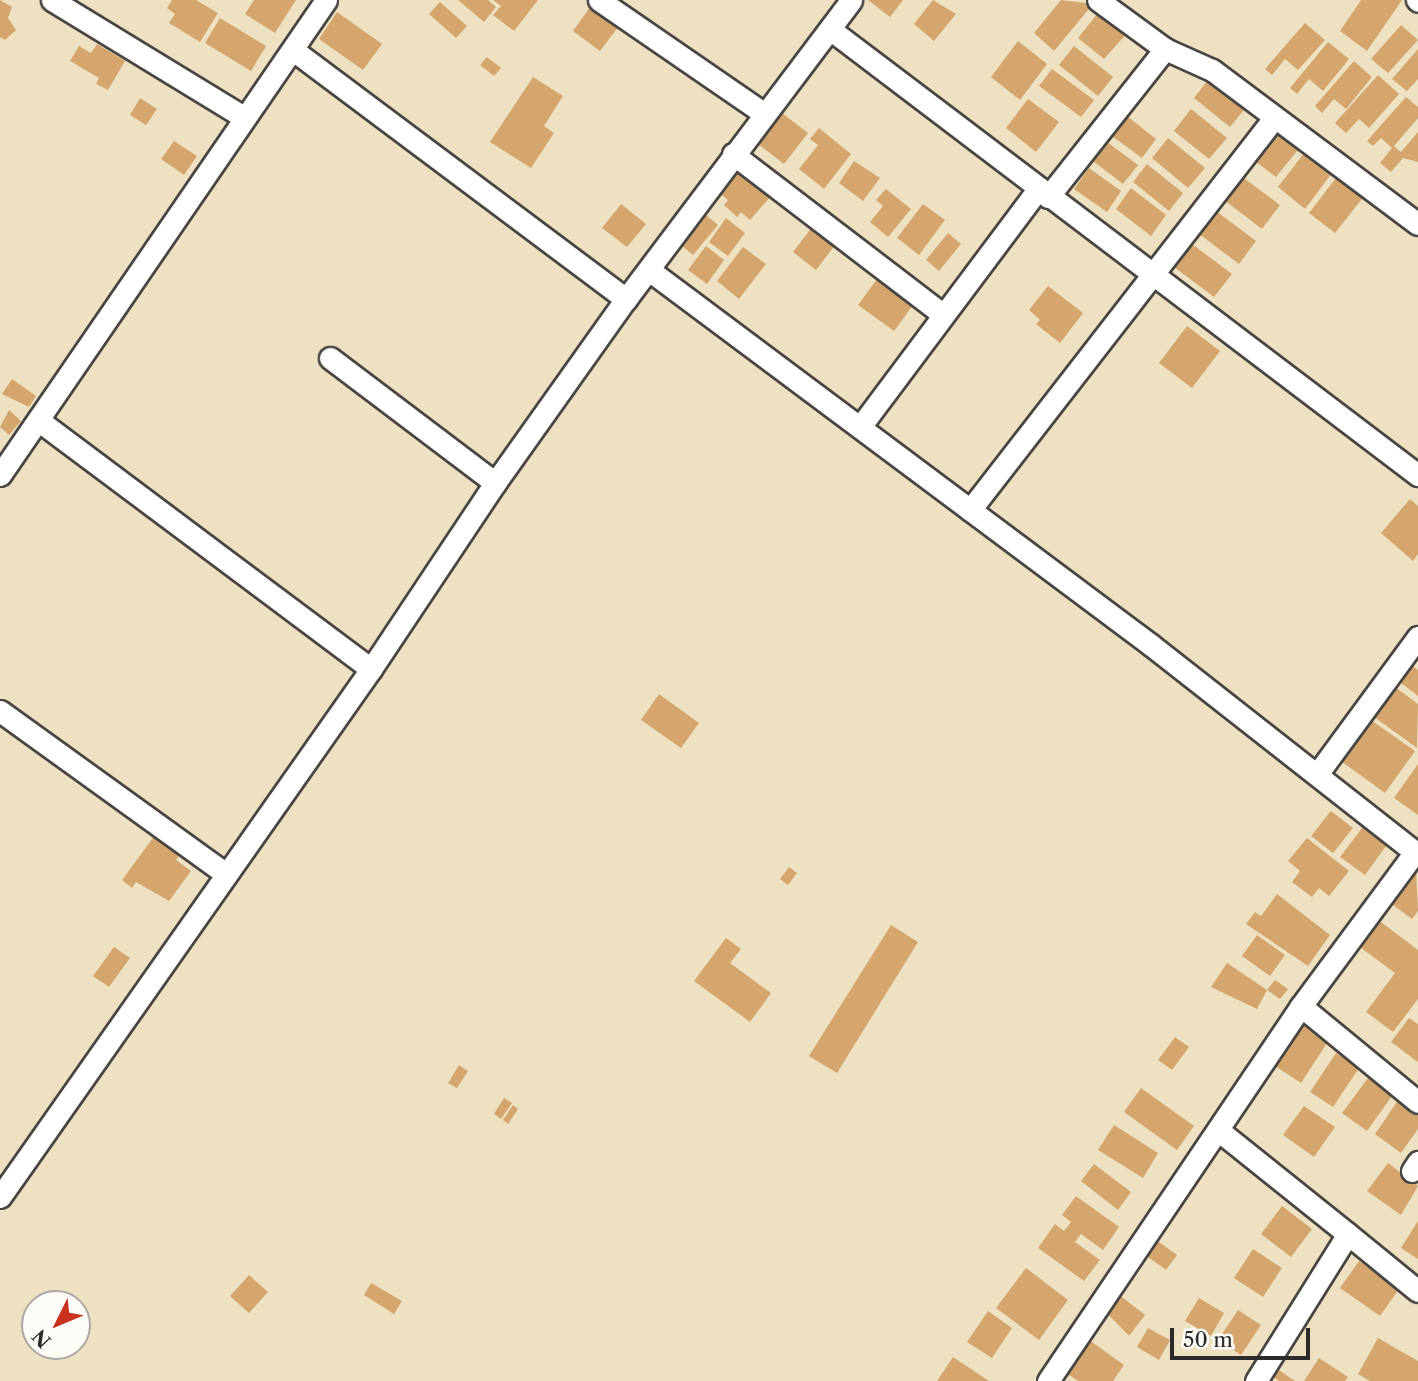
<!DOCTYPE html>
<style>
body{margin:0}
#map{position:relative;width:1418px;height:1381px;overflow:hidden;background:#eee1c2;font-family:"Libre Caslon Text",serif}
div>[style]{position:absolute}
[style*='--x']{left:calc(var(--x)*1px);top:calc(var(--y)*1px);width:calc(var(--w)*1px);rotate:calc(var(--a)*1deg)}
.building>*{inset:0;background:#d4a66d}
.roads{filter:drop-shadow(2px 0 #484642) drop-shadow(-2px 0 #484642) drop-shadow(0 2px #484642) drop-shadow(0 -2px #484642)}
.street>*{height:21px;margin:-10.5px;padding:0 10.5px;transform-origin:10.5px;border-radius:10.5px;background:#fff}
span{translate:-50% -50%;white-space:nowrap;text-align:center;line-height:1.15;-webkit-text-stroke:5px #fdfcf7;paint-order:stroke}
.north{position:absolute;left:21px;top:1290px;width:70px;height:70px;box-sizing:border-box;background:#fdfcf7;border:2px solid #a9a8a5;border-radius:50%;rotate:227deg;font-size:19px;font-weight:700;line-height:28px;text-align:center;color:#2b2b2b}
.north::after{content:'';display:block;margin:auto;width:24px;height:32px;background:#c8321e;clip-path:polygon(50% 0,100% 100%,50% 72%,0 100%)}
.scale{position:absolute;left:1170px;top:1328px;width:140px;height:32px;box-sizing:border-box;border:4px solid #2b2b2b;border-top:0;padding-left:9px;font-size:21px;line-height:24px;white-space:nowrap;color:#2b2b2b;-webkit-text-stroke:5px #fdfcf7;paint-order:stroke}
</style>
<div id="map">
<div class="building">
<div style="clip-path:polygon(0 0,12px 7px,8px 18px,16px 30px,5px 40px,0 37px)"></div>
<div style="clip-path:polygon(172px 0,196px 0,218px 13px,200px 42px,169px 23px,175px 14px,167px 8px)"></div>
<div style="clip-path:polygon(254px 0,296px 0,275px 33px,245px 14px)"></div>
<div style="clip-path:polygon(458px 0,488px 0,496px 7px,484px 22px)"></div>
<div style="clip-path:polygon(493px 0,538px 0,514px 31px,493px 15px,501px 6px)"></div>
<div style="clip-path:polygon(868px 0,903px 0,890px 17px)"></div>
<div style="clip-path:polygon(933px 0,956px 14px,934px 41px,914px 24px)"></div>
<div style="clip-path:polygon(1061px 0,1093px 4px,1054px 51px,1034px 33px)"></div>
<div style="clip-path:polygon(1361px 0,1402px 0,1367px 51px,1340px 31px)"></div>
<div style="clip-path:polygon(440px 2px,467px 26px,456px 38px,429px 14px)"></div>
<div style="clip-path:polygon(591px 6px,619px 26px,600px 51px,573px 31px)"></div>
<div style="clip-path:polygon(1101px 9px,1128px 32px,1104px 59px,1078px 38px)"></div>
<div style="clip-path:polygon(337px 12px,382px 44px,363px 70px,319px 39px)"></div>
<div style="clip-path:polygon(220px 18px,266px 46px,251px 71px,205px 43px)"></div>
<div style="clip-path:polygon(1305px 23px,1325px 40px,1298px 70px,1285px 59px,1272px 75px,1265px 69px)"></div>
<div style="clip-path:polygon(1401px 25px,1418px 40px,1388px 73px,1371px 59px)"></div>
<div style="clip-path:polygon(1018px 41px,1047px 64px,1020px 100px,991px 77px)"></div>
<div style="clip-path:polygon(1328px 42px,1349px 59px,1323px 91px,1309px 79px,1297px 94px,1290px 88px)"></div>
<div style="clip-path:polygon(97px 44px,125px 61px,108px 90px,96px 84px,99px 78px,70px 61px,79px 46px,91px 53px)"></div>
<div style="clip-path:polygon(1074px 46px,1113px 77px,1098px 96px,1059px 65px)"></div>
<div style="clip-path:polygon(1418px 49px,1418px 79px,1407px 91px,1392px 79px)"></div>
<div style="clip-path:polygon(487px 57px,501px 68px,494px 76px,480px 65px)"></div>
<div style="clip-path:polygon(1354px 61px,1372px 77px,1346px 109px,1334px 99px,1322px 113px,1315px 106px)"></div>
<div style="clip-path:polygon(1052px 69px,1094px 100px,1081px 117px,1039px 86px)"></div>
<div style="clip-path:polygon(1378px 75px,1399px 94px,1369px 128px,1359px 119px,1346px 133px,1335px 123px)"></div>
<div style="clip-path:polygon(1211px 76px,1248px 105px,1230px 127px,1194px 98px)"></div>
<div style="clip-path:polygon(533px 77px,563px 96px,544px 126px,554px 133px,531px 168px,490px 142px)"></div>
<div style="clip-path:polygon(1406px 97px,1418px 107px,1418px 118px,1394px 146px,1401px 152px,1418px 132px,1418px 162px,1403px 158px,1391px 172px,1380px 163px,1392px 148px,1381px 138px,1373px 146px,1367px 141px)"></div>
<div style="clip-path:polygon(140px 98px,157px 109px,146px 125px,130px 115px)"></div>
<div style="clip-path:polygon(1028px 99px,1059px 122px,1036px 152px,1006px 128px)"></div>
<div style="clip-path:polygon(1191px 109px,1227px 138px,1209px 159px,1174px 131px)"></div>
<div style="clip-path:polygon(782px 113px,808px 133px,784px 164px,758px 144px)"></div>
<div style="clip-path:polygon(1127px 116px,1156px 139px,1142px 158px,1112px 136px)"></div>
<div style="clip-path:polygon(1276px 127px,1301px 146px,1276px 177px,1251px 158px)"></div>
<div style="clip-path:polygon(819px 128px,851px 154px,824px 189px,799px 169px,818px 145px,810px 139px)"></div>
<div style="clip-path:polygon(1168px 138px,1205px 168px,1188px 188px,1152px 158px)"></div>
<div style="clip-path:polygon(1103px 139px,1138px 165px,1123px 184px,1089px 158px)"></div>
<div style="clip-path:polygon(174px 141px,197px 156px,184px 175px,161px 159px)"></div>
<div style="clip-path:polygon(1308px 148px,1335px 169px,1305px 209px,1278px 187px)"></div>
<div style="clip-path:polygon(854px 161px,880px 178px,863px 201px,839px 183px)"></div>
<div style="clip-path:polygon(1147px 164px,1183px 193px,1169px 211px,1133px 182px)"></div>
<div style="clip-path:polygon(738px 166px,772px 195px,750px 220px,741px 212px,737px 217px,724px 205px,728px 200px,716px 190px)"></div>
<div style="clip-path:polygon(1089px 168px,1121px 191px,1107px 212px,1074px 189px)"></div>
<div style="clip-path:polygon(1339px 174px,1365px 195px,1335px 233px,1309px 213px)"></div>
<div style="clip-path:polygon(1241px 176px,1280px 205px,1262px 229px,1224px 200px)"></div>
<div style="clip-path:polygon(1131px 188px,1166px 215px,1151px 236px,1116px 209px)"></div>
<div style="clip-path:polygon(886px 189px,911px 209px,888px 237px,870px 222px,883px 206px,876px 200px)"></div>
<div style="clip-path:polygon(621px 204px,646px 224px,627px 247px,602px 228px)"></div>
<div style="clip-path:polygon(923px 204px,945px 220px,919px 255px,897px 238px)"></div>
<div style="clip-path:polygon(701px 211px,718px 225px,693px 255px,676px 241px)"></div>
<div style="clip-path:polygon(1216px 211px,1256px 241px,1239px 264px,1199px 234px)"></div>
<div style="clip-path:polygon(726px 218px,745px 233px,728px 256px,709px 242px)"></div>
<div style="clip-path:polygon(813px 226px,836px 244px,816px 270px,793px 252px)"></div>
<div style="clip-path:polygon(948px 233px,961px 244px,939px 271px,926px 260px)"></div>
<div style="clip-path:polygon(1192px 244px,1232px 274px,1214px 297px,1174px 267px)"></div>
<div style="clip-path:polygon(706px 246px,724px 260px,707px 284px,688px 270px)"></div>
<div style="clip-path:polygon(743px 247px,766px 264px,739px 299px,717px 281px)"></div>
<div style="clip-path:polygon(880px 275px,916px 301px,894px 331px,858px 305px)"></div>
<div style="clip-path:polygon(1048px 286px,1083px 313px,1060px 343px,1036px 324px,1040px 320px,1029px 310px)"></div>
<div style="clip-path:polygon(1187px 326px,1220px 351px,1192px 388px,1159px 363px)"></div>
<div style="clip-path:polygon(12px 379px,36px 396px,29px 407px,2px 394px)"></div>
<div style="clip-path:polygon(9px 410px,21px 421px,9px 435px,0 427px)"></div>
<div style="clip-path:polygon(1410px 499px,1418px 506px,1418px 554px,1413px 561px,1381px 533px)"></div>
<div style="clip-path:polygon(1408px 663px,1418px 670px,1418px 696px,1396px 679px)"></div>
<div style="clip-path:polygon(1391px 684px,1418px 704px,1417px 748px,1370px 714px)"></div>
<div style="clip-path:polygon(659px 694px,699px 723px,681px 748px,641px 720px)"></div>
<div style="clip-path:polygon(1368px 718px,1415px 751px,1385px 793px,1338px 759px)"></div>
<div style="clip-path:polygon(1418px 764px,1418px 815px,1394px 798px)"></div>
<div style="clip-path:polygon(1331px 811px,1353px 828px,1333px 853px,1311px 836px)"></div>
<div style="clip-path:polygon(1365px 824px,1389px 842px,1365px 875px,1340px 857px)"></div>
<div style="clip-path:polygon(158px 831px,181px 853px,176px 860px,191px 871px,169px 901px,136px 882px,132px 888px,122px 880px)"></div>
<div style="clip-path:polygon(1307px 838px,1349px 871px,1329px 896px,1319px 888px,1312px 897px,1292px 882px,1300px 871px,1288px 861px)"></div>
<div style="clip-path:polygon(789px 867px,797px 873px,788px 885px,780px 879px)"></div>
<div style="clip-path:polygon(1416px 867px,1418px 911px,1412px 919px,1389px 902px)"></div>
<div style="clip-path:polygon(1277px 894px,1330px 935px,1308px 966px,1246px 924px,1255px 912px,1261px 916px)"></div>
<div style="clip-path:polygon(1377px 919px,1418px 950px,1418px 999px,1393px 1032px,1366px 1012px,1395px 973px,1357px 945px)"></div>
<div style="clip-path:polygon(891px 925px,918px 942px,837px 1073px,809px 1056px)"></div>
<div style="clip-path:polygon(1257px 935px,1285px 955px,1270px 976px,1242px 956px)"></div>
<div style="clip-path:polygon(726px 938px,741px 949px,730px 963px,771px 993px,750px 1022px,694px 981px)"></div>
<div style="clip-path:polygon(114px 947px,130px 958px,109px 987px,93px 976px)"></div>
<div style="clip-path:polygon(1227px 963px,1267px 990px,1257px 1009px,1211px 987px)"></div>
<div style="clip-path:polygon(1275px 980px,1288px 989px,1280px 999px,1267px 990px)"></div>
<div style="clip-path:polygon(1409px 1018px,1418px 1024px,1418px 1062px,1391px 1042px)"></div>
<div style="clip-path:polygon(1299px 1020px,1329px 1040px,1301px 1083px,1272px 1064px)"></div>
<div style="clip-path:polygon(1175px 1037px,1189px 1047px,1172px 1070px,1158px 1060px)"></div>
<div style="clip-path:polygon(1336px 1053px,1359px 1068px,1333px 1107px,1310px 1092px)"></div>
<div style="clip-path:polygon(459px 1065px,468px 1071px,457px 1088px,448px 1083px)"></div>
<div style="clip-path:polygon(1368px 1078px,1392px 1096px,1367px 1131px,1342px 1113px)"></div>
<div style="clip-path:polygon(1141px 1088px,1194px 1126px,1177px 1150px,1124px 1112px)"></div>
<div style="clip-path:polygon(504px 1098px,512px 1103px,501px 1119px,494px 1114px)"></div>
<div style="clip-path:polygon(1399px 1099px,1418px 1112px,1418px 1129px,1401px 1153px,1375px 1134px)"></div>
<div style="clip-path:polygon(513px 1105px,518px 1109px,508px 1124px,503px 1120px)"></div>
<div style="clip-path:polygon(1304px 1106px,1335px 1127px,1314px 1157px,1283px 1135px)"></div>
<div style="clip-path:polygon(1114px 1125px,1158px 1153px,1143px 1178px,1098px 1150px)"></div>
<div style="clip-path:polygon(1388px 1163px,1418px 1186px,1401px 1215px,1367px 1191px)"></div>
<div style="clip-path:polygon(1094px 1164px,1131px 1192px,1118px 1210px,1081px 1181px)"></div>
<div style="clip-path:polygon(1076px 1196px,1119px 1227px,1103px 1250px,1081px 1234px,1075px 1242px,1100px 1260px,1084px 1281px,1038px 1248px,1055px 1224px,1064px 1231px,1071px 1222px,1062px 1215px)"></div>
<div style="clip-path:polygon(1282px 1206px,1312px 1229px,1291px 1257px,1261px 1234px)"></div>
<div style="clip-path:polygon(1418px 1221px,1418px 1259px,1401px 1248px)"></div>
<div style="clip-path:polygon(1152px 1237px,1177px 1255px,1166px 1270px,1141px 1252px)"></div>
<div style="clip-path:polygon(1253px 1249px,1282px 1268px,1263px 1297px,1234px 1278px)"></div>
<div style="clip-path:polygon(1359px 1261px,1399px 1289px,1380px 1316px,1340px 1288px)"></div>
<div style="clip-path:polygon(1026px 1268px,1068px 1300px,1039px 1340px,996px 1308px)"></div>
<div style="clip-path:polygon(249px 1275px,268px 1292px,249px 1313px,230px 1296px)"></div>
<div style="clip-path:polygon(371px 1283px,402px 1301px,394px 1314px,364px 1295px)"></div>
<div style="clip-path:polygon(1117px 1293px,1145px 1315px,1129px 1336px,1104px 1310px)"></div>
<div style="clip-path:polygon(1199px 1298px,1224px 1313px,1211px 1336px,1185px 1321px)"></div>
<div style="clip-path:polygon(1238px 1310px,1261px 1325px,1241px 1355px,1218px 1340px)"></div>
<div style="clip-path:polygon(988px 1311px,1012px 1328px,992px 1358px,967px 1342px)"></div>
<div style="clip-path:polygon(1148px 1328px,1170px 1340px,1159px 1360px,1137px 1347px)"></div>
<div style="clip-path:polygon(1378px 1338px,1418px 1361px,1418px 1381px,1370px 1381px,1358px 1374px)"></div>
<div style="clip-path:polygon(1089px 1340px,1124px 1365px,1113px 1381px,1078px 1381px,1066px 1373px)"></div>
<div style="clip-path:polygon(953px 1357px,989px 1381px,937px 1381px)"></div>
<div style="clip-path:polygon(1319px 1358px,1348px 1377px,1345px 1381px,1304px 1381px)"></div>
<div style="clip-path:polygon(1273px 1366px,1295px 1381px,1279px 1381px,1268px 1373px)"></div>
</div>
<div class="roads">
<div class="street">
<div style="--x:52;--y:0;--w:225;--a:31.4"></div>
<div style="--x:599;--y:0;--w:201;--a:34.5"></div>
<div style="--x:1098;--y:0;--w:83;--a:36.2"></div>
<div style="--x:1165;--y:49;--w:51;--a:24.1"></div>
<div style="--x:1212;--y:70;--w:257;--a:36.8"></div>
<div style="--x:1417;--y:0;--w:1;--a:45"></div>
<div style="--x:831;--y:30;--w:737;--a:37.17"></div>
<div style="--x:293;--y:50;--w:416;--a:36.8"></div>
<div style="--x:733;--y:154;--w:263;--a:37.4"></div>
<div style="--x:1048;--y:197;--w:189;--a:-51.7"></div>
<div style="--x:649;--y:270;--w:627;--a:36.76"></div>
<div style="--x:1151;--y:645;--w:339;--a:38.1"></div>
<div style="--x:330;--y:358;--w:207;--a:37.1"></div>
<div style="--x:38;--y:420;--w:416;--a:36.8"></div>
<div style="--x:860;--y:427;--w:297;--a:-53.2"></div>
<div style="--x:0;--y:475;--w:576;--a:-55.54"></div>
<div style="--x:970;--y:510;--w:497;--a:-52.2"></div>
<div style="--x:0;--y:711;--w:277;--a:35.8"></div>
<div style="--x:1318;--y:773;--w:169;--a:-53.7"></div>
<div style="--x:1301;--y:1006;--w:151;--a:39.4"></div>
<div style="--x:1218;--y:1130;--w:166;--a:38.7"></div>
<div style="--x:1412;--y:1171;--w:11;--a:-56"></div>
<div style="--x:0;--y:1197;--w:645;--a:-54.91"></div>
<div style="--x:371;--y:669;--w:224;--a:-56.3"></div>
<div style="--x:495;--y:483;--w:226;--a:-54.6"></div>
<div style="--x:626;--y:299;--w:374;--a:-53"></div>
<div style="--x:1048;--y:1381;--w:452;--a:-56"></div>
<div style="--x:1301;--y:1006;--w:192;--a:-53.5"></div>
<div style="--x:1256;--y:1381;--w:173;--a:-58"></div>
<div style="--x:1348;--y:1234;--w:90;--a:39.2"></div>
</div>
</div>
<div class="north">N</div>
<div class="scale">50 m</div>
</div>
